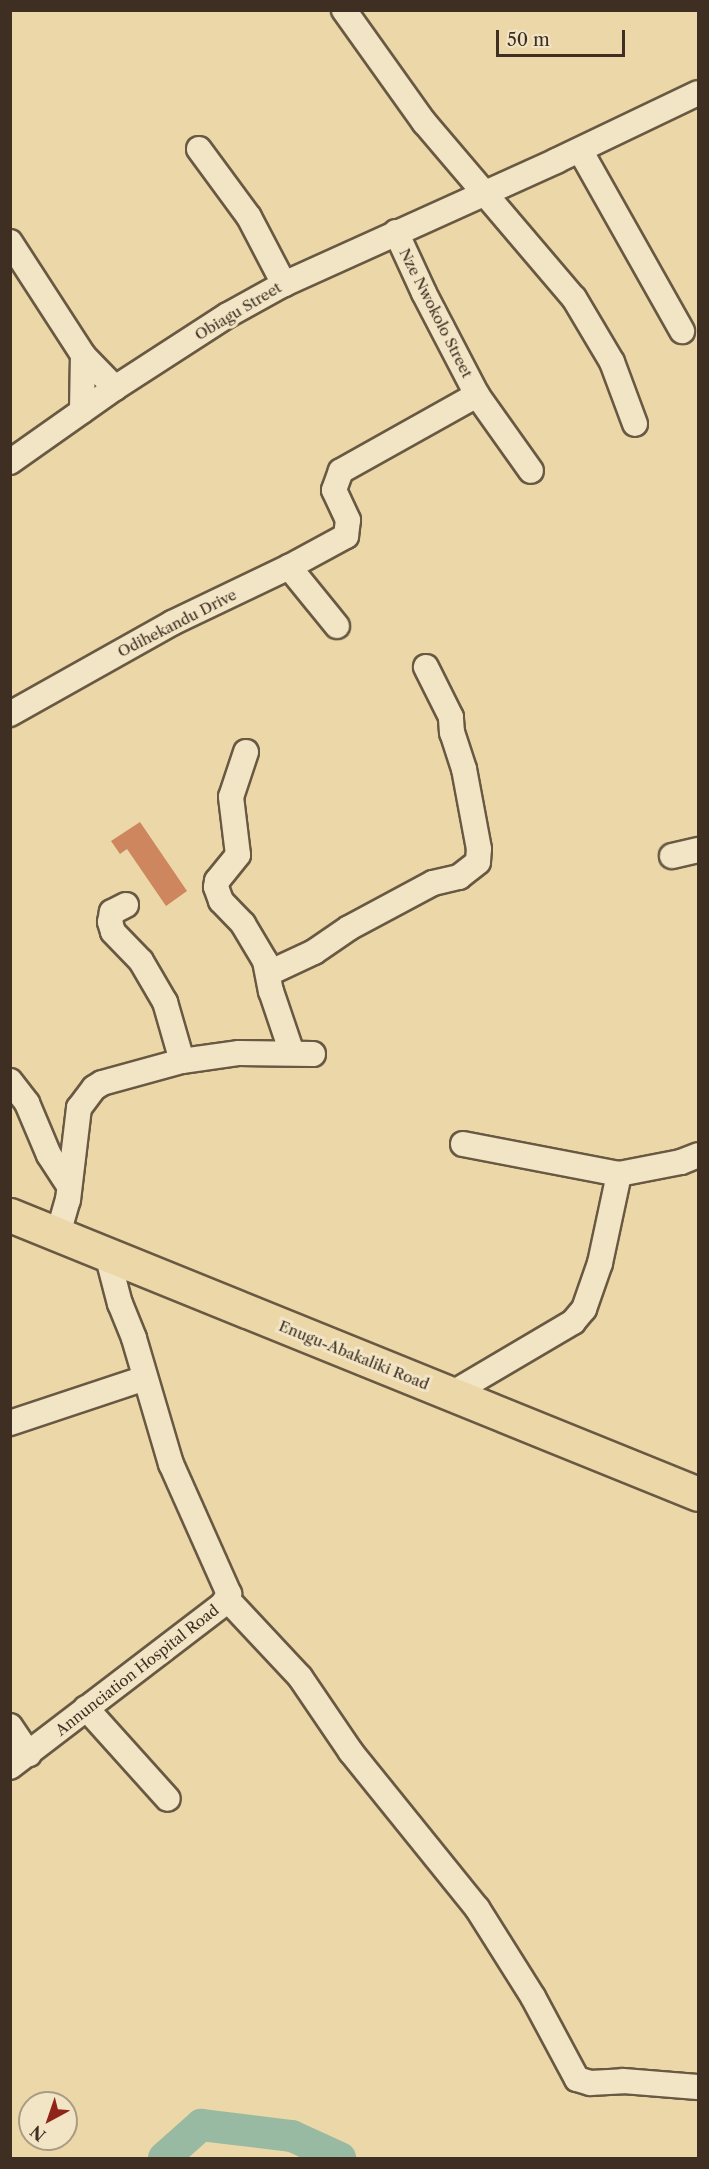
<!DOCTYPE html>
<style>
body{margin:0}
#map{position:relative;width:709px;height:2169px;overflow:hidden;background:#ebd7a7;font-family:"Libre Caslon Text",serif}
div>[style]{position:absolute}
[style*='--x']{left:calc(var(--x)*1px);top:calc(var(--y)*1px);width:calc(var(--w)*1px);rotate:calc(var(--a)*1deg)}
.river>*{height:32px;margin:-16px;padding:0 16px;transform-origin:16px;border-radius:16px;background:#99baa2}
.building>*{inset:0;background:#ce865e}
.roads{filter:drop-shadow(2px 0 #695943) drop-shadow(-2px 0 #695943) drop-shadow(0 2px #695943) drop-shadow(0 -2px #695943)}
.minor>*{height:24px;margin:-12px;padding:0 12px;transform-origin:12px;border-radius:12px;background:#f2e5c6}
.highway>*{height:33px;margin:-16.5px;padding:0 16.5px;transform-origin:16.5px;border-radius:16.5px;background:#ebd7a7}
span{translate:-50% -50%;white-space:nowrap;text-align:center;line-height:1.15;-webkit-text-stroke:6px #f2e5c6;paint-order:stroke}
.street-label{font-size:15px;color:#3e2f22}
.frame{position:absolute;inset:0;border:12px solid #3e2f22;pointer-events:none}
.north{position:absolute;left:18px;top:2091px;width:60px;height:60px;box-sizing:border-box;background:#f2e5c6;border:2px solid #aa9c84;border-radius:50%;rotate:220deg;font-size:16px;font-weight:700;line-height:24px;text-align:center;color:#3e2f22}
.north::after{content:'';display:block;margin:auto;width:21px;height:27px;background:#8f2418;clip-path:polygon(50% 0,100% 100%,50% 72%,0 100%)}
.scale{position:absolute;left:496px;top:30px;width:129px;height:27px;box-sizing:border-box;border:3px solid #3e2f22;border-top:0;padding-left:8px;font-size:18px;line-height:21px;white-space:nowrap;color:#3e2f22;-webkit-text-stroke:4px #f2e5c6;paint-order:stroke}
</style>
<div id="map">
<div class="river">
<div style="--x:164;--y:2158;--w:50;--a:-41.7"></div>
<div style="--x:201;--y:2125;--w:92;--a:6.9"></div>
<div style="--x:292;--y:2136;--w:53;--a:24.6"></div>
</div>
<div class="building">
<div style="clip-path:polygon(140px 822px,187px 891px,166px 906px,127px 849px,120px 854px,111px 841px)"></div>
</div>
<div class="roads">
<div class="minor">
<div style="--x:344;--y:10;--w:138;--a:54.5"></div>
<div style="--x:424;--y:122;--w:231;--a:49.6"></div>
<div style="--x:574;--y:298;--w:74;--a:59.3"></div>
<div style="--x:612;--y:362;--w:66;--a:69.6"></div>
<div style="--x:199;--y:149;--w:84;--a:53.7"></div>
<div style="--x:249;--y:217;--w:76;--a:62.4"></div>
<div style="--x:580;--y:150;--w:208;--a:60.6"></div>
<div style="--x:396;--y:232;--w:67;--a:65.3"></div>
<div style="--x:424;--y:293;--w:115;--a:62.5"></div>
<div style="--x:477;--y:395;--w:93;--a:54.6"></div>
<div style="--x:10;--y:242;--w:135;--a:57.1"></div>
<div style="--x:83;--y:355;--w:46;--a:45.9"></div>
<div style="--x:82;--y:411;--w:56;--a:-89"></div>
<div style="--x:10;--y:462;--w:128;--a:-35.2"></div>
<div style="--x:115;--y:388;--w:135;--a:-32.9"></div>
<div style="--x:228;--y:315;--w:64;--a:-29"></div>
<div style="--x:284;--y:284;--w:299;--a:-24.3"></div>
<div style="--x:556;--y:161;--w:157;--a:-25.6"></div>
<div style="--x:289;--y:567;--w:76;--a:50.9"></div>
<div style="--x:10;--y:714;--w:186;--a:-29.3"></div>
<div style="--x:172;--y:623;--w:130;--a:-25.6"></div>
<div style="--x:289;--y:567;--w:65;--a:-28.5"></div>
<div style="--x:346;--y:536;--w:16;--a:-83"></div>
<div style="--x:348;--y:520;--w:33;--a:-115"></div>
<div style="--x:334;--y:490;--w:20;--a:-70"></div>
<div style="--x:341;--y:471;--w:156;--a:-29.2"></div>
<div style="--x:246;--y:752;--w:47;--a:108.4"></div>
<div style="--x:231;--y:797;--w:58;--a:83.1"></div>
<div style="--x:238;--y:855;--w:33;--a:129"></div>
<div style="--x:217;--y:881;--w:6;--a:99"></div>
<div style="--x:216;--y:887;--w:15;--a:70"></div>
<div style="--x:221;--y:901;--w:32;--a:46"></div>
<div style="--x:243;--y:924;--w:43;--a:59.3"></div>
<div style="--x:265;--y:961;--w:31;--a:79"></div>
<div style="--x:271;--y:991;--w:65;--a:71.3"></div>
<div style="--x:672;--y:856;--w:27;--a:-13"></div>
<div style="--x:126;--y:905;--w:16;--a:153"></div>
<div style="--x:112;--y:912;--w:10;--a:101"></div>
<div style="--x:110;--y:922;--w:10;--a:73"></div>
<div style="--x:113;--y:932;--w:40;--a:46"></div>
<div style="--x:141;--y:961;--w:48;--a:59.7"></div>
<div style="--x:165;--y:1002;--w:61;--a:73.9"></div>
<div style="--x:269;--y:973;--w:50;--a:-25"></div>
<div style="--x:314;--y:952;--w:42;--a:-34.4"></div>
<div style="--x:349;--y:928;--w:95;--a:-28.2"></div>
<div style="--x:433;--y:883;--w:27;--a:-13"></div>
<div style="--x:459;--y:877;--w:24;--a:-38"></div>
<div style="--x:478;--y:862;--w:13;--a:-86"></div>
<div style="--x:479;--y:849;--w:81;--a:-100.6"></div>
<div style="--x:464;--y:769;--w:38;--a:-108"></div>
<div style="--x:452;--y:733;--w:16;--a:-94"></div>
<div style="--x:451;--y:717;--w:56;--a:-116.6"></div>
<div style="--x:10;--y:1081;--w:28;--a:52"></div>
<div style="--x:27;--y:1103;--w:56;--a:67.1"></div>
<div style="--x:49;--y:1155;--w:37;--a:57"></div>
<div style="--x:463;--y:1144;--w:159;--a:10.9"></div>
<div style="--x:619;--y:1174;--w:63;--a:-11"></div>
<div style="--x:681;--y:1162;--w:18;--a:-22"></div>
<div style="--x:58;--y:1234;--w:35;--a:-74"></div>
<div style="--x:68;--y:1200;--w:93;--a:-83.2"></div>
<div style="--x:79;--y:1108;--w:25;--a:-53"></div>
<div style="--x:94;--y:1088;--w:9;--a:-32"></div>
<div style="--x:102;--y:1083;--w:83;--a:-15.4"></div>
<div style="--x:182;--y:1061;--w:58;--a:-8"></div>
<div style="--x:239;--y:1053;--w:74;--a:0.8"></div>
<div style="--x:451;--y:1394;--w:142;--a:-30.5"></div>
<div style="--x:573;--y:1322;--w:17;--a:-50"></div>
<div style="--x:584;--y:1309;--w:49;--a:-70.8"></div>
<div style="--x:600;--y:1263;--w:91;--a:-77.9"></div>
<div style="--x:10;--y:1423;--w:142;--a:-18.4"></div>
<div style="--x:227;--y:1599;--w:107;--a:46.9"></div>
<div style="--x:300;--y:1677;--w:91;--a:55.8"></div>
<div style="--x:351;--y:1752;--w:201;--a:51.1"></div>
<div style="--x:477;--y:1908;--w:105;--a:57.8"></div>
<div style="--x:533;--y:1997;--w:93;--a:61.8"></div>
<div style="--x:577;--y:2079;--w:14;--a:17"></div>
<div style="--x:590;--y:2083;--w:33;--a:-3"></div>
<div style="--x:623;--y:2081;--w:75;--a:4.6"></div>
<div style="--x:86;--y:1708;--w:122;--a:48"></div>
<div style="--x:10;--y:1726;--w:34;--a:56"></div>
<div style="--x:10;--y:1767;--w:268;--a:-37.4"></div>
<div style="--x:223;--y:1604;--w:12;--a:-59"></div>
<div style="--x:229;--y:1594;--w:142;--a:-114"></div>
<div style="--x:171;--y:1464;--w:131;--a:-106.4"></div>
<div style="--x:134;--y:1338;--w:37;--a:-112"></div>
<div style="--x:120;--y:1304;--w:52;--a:-104.6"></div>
</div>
<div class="highway">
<div style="--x:10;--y:1215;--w:742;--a:22.07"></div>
</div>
</div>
<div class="street-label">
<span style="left:238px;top:311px;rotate:-31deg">Obiagu Street</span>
<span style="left:436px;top:313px;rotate:63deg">Nze Nwokolo Street</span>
<span style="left:177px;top:623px;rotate:-27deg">Odihekandu Drive</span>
<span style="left:354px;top:1355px;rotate:22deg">Enugu-Abakaliki Road</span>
<span style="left:137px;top:1670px;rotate:-38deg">Annunciation Hospital Road</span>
</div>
<div class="frame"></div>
<div class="north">N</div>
<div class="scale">50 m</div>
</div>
